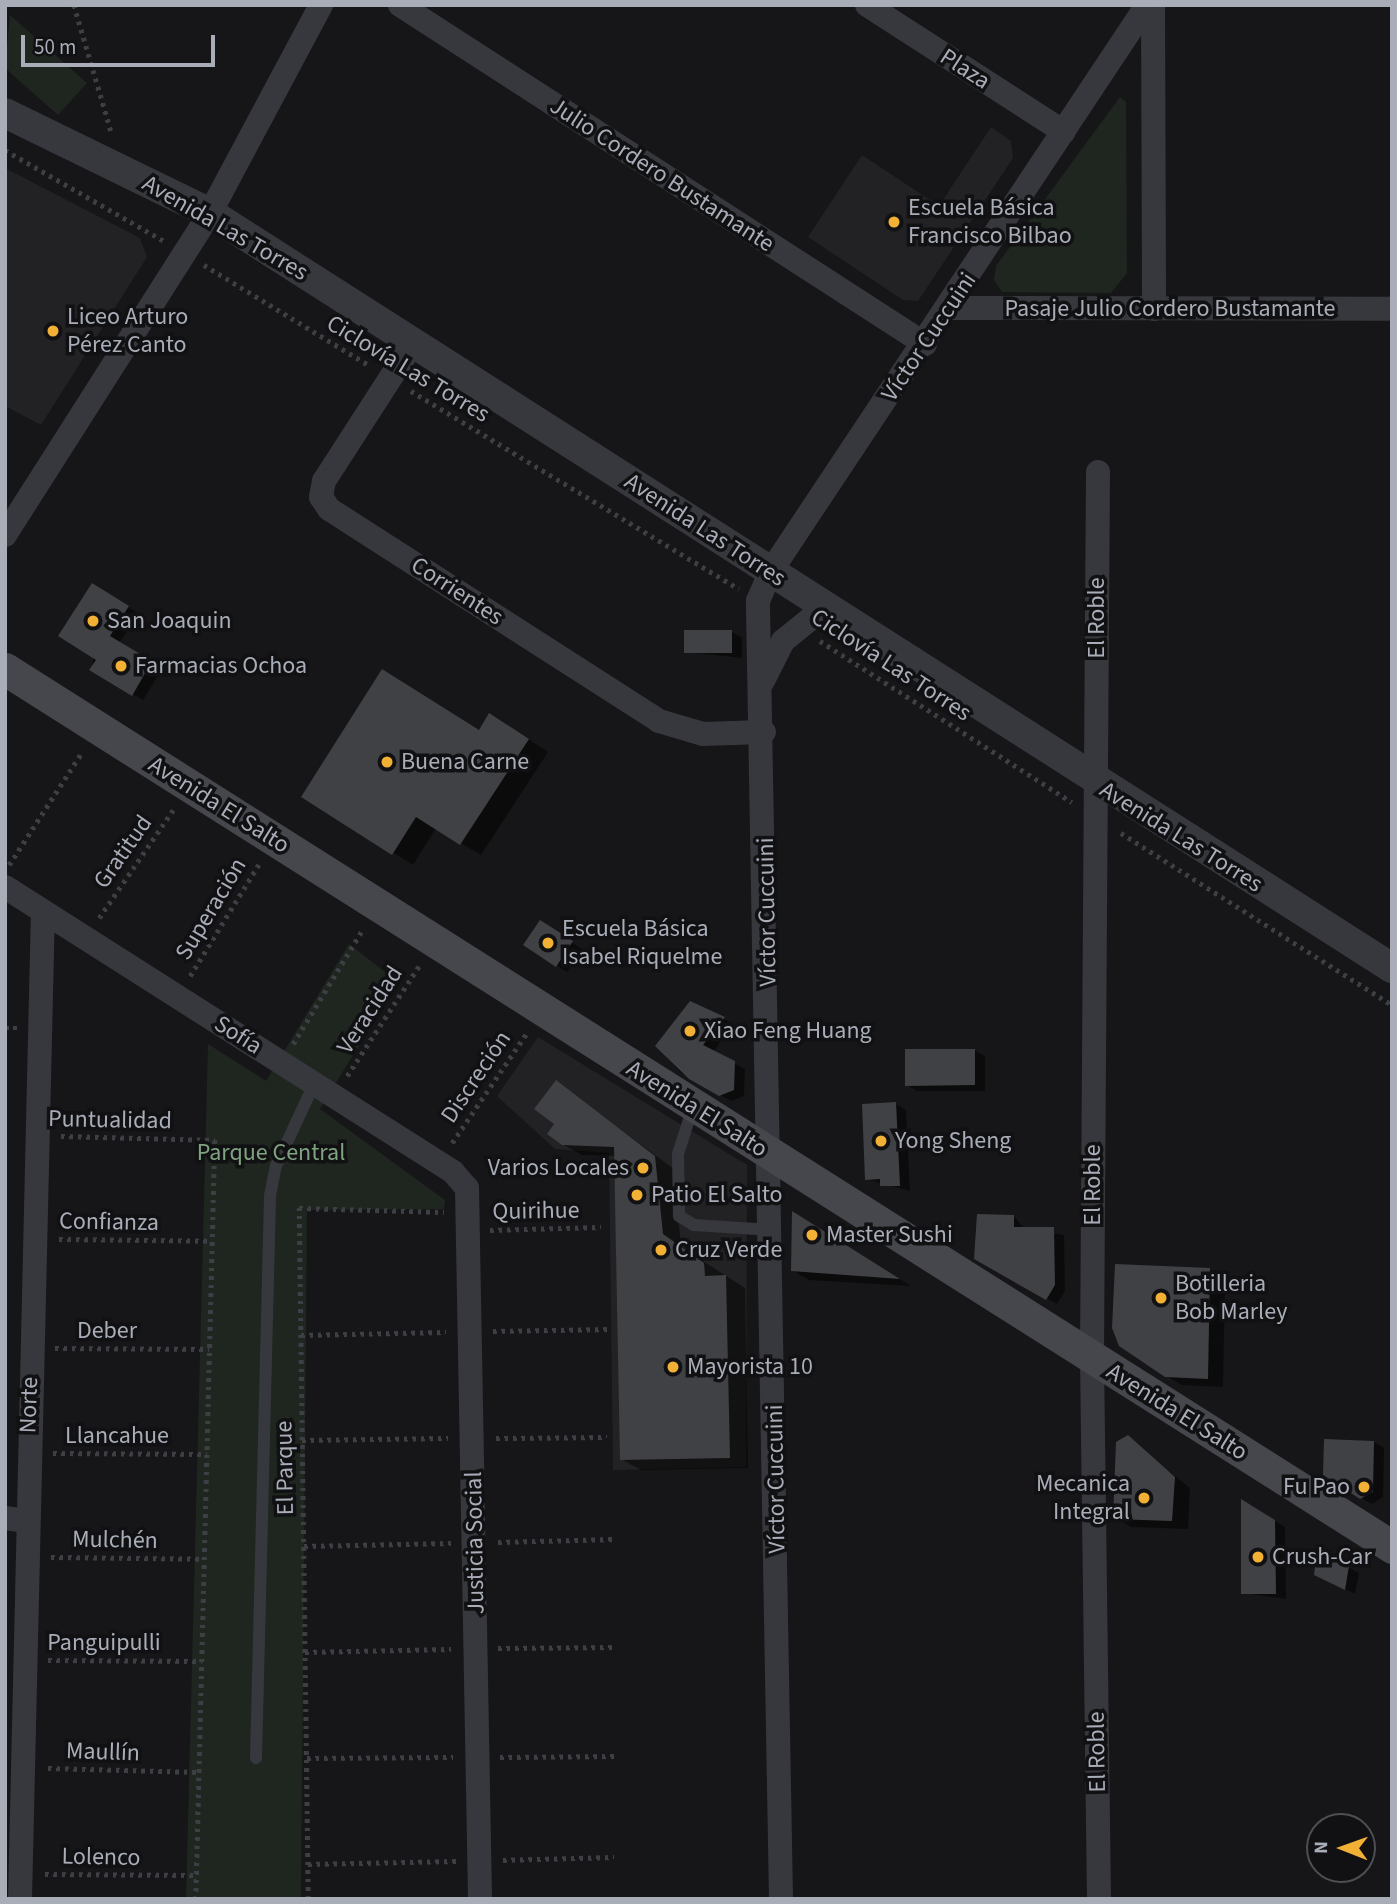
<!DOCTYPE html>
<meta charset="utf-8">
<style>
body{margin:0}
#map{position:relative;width:1397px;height:1904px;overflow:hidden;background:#161618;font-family:"Source Sans 3",sans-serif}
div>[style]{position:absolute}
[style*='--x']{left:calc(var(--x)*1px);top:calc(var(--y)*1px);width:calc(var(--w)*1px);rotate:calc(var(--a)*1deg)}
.built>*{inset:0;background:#222225}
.green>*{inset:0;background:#1e261f}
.shadow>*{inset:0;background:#0007}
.building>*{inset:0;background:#404145}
.path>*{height:4.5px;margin-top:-2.25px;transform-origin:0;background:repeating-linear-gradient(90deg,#3d3f44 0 3.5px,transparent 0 8.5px)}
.service>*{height:12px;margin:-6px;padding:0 6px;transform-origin:6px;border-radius:6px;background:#37383d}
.minor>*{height:24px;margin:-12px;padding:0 12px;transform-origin:12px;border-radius:12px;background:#37383d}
.tertiary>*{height:30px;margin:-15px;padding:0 15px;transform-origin:15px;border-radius:15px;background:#37383d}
.secondary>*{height:33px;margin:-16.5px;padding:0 16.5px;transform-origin:16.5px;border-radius:16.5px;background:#45474d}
.dots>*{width:19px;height:19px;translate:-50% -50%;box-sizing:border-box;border:4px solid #111113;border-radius:50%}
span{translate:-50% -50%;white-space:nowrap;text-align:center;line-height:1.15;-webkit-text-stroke:7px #111113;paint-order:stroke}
.street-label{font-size:24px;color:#a8adb8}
.poi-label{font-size:24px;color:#a8adb8}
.left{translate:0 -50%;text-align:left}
.right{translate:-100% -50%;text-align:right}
.park-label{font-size:24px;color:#7fa381}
.frame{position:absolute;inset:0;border:7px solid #a8adb8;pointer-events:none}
.north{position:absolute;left:1306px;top:1813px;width:70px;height:70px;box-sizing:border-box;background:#111113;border:2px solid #4d4f55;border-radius:50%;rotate:271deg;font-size:19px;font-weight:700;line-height:28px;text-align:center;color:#a8adb8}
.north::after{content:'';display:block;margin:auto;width:24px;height:32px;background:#f2b134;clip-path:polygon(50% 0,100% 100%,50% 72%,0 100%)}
.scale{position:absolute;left:21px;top:35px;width:194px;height:32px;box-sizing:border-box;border:4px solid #a8adb8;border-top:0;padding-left:9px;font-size:21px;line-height:24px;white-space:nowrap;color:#a8adb8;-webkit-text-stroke:5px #111113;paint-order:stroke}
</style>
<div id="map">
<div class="built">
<div style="clip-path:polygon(991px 127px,1011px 141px,1013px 158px,918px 301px,903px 300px,808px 237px,862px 155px,939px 206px)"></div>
<div style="clip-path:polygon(5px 168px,140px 238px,147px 257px,41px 425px,5px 406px)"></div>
<div style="clip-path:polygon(538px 1037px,747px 1165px,746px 1467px,613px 1470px,609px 1153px,555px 1149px,497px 1096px)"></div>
</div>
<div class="green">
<div style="clip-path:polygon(10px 15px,87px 83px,58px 115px,5px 68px)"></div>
<div style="clip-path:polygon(1120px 97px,1126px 102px,1127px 273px,1111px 293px,1002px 292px,994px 280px,996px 266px)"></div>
<div style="clip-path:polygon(349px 944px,398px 982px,320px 1109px,445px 1200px,444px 1209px,307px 1210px,301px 1899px,186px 1899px,208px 1044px,266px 1081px)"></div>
</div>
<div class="shadow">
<div style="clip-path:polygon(103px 591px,139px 614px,119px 643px,162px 669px,143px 700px,92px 669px)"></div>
<div style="clip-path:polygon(732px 632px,742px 638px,742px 658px,685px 652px)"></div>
<div style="clip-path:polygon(510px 727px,548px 752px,481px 855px,436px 828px,413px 865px,304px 797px,480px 732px)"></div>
<div style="clip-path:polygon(550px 928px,582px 949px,567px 972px,525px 945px)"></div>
<div style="clip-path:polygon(690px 1003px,734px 1024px,713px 1052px,745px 1069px,744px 1096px,731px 1101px,680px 1072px,657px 1046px)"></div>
<div style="clip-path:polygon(974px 1050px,985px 1056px,985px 1091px,917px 1091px,907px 1085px)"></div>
<div style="clip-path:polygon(556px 1082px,674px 1169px,681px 1247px,745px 1288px,748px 1468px,641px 1470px,621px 1459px,615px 1156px,582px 1155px,562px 1144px)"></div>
<div style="clip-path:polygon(896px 1104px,906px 1110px,910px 1191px,867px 1179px)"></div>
<div style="clip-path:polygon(1014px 1216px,1024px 1229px,1064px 1235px,1065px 1291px,1057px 1304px,976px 1258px)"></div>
<div style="clip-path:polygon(808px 1222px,911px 1286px,809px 1280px,792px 1270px)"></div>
<div style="clip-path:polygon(1210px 1270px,1225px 1279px,1223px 1387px,1182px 1385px,1166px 1376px)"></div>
<div style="clip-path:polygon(1128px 1438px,1190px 1488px,1188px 1529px,1131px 1527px,1115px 1518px)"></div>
<div style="clip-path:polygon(1374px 1442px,1384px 1448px,1383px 1497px,1372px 1504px,1361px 1498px)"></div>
<div style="clip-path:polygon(1243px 1502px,1285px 1527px,1286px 1599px,1243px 1593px)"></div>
<div style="clip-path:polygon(1348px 1567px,1359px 1573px,1355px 1594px,1326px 1580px)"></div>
</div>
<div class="building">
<div style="clip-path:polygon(92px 583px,129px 606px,110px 636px,152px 661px,132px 696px,89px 670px,96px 660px,58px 636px)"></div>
<div style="clip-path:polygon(684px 630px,732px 630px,732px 653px,684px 653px)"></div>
<div style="clip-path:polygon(382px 669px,479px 730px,489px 713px,529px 739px,460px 845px,416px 817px,392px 855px,301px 797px)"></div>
<div style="clip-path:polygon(540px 920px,573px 941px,556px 967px,523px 945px)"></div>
<div style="clip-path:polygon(690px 1001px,725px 1017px,703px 1045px,735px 1061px,734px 1090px,719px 1096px,689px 1079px,655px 1046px)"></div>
<div style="clip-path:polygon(905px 1049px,975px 1049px,975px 1085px,905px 1086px)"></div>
<div style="clip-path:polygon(556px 1080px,655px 1156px,663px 1234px,704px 1263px,705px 1276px,726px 1275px,730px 1458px,620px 1460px,614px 1147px,562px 1145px,547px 1134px,554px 1124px,534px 1109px)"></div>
<div style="clip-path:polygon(896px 1102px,900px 1186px,880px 1186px,880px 1179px,865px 1180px,862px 1104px)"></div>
<div style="clip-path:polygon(792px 1211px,900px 1279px,791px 1271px)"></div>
<div style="clip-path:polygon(977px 1214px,1014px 1215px,1014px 1227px,1054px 1227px,1055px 1285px,1046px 1300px,974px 1259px)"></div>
<div style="clip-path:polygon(1115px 1264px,1210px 1268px,1208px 1379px,1165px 1377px,1119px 1346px,1112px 1328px)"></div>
<div style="clip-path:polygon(1128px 1435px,1175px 1477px,1172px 1521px,1113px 1519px,1116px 1442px)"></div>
<div style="clip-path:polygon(1324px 1439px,1374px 1441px,1373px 1492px,1360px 1499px,1323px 1475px)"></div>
<div style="clip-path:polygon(1241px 1499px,1275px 1520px,1276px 1594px,1241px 1594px)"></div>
<div style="clip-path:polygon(1317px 1549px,1349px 1566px,1345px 1590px,1314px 1575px)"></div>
</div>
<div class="path">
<div style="--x:74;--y:5;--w:134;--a:73.6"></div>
<div style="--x:5;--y:150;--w:183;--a:29.8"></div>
<div style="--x:204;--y:265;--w:194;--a:31.3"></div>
<div style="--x:411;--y:391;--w:383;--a:31.1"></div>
<div style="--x:820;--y:641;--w:299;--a:32.6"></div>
<div style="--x:1121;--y:833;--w:321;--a:32.4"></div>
<div style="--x:9;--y:865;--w:135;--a:-57.1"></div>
<div style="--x:99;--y:918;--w:131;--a:-55.6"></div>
<div style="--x:190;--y:976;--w:132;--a:-58.4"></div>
<div style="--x:5;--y:1028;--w:13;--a:0"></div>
<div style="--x:293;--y:1044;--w:135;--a:-58.7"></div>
<div style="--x:347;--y:1076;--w:135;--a:-56.8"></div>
<div style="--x:61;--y:1136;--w:154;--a:1.5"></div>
<div style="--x:215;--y:1140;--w:759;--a:91.43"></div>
<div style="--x:452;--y:1143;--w:135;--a:-55.8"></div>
<div style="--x:490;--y:1230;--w:111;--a:-1.5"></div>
<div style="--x:59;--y:1239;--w:153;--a:0.7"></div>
<div style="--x:493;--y:1331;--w:118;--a:-1"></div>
<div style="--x:301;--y:1335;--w:145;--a:-1.2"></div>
<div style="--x:55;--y:1348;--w:154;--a:0.4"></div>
<div style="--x:496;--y:1438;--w:111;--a:-0.5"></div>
<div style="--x:302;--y:1440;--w:146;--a:-0.8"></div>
<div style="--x:53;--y:1453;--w:154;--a:0.4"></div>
<div style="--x:498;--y:1542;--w:118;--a:-1.5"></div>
<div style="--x:304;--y:1546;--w:147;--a:-1.2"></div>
<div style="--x:51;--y:1557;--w:153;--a:0.7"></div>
<div style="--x:498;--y:1648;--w:118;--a:-0.5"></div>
<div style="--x:305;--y:1652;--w:146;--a:-1.2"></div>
<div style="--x:48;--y:1660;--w:154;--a:0.4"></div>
<div style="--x:500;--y:1757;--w:118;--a:-0.5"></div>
<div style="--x:307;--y:1758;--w:146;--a:-0.4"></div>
<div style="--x:48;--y:1768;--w:151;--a:1.5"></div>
<div style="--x:503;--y:1860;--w:111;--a:-1.5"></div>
<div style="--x:308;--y:1864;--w:148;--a:-1.2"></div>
<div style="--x:45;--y:1874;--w:151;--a:0.4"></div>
<div style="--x:308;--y:1899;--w:691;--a:-90.75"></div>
<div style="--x:299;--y:1208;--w:145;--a:1.6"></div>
</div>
<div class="service">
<div style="--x:693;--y:1107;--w:49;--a:107.7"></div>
<div style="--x:678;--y:1154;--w:62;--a:89.1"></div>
<div style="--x:679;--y:1216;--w:17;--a:31"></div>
<div style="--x:694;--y:1225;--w:78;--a:3.7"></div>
<div style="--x:256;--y:1758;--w:562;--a:-88.57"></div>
<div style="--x:270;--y:1196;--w:31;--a:-79"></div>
<div style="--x:276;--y:1166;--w:90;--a:-65.1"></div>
</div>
<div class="minor">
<div style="--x:400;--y:5;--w:625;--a:32.85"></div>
<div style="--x:867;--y:5;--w:234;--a:32.8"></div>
<div style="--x:1153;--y:5;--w:304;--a:89.8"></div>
<div style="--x:949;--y:308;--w:443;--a:0.1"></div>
<div style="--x:413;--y:343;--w:164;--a:122.8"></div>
<div style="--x:324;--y:481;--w:16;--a:101"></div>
<div style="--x:321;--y:497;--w:14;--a:56"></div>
<div style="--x:329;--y:509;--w:392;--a:32.7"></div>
<div style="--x:659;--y:721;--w:46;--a:16.5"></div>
<div style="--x:703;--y:734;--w:61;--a:-1.9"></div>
<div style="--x:1098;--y:472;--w:886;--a:90.39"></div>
<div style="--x:1092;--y:1358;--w:541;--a:89.26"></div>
<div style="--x:5;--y:535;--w:382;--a:-57.5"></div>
<div style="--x:210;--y:213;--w:236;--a:-61.9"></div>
<div style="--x:763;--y:681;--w:45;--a:-63.4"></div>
<div style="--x:783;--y:641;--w:54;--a:-39"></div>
<div style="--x:5;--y:887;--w:531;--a:32.46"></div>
<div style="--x:453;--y:1172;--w:21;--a:49"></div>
<div style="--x:467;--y:1188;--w:711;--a:88.95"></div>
<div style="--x:5;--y:1518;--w:22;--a:8"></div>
<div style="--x:20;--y:1899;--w:988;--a:-88.67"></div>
<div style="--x:781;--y:1899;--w:1298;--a:-91.02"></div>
<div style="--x:758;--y:601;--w:33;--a:-67"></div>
<div style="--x:771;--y:571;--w:680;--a:-56.4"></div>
</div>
<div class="tertiary">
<div style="--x:5;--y:113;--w:228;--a:26"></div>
<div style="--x:210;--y:213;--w:1403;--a:32.57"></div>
</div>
<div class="secondary">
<div style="--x:5;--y:669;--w:1642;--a:32.33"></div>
</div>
<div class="dots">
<div style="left:894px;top:222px;background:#f2b134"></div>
<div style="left:53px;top:331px;background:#f2b134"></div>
<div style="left:93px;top:621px;background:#f2b134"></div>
<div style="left:121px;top:666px;background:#f2b134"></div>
<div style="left:387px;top:762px;background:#f2b134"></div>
<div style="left:548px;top:943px;background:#f2b134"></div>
<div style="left:690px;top:1031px;background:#f2b134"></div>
<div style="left:881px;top:1141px;background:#f2b134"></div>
<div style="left:643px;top:1168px;background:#f2b134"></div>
<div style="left:637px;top:1195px;background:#f2b134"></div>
<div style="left:812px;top:1235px;background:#f2b134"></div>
<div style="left:661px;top:1250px;background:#f2b134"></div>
<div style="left:1161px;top:1298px;background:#f2b134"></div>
<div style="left:673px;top:1367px;background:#f2b134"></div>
<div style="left:1364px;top:1487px;background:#f2b134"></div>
<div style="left:1144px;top:1498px;background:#f2b134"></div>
<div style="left:1258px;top:1557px;background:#f2b134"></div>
</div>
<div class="street-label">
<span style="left:965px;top:69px;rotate:33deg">Plaza</span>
<span style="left:662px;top:175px;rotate:33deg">Julio Cordero Bustamante</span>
<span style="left:225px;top:228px;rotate:30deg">Avenida Las Torres</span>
<span style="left:1170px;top:309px">Pasaje Julio Cordero Bustamante</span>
<span style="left:929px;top:337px;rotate:-56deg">Víctor Cuccuini</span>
<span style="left:408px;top:369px;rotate:31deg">Ciclovía Las Torres</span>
<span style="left:705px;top:530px;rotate:33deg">Avenida Las Torres</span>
<span style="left:457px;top:591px;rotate:33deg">Corrientes</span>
<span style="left:1097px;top:618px;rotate:-90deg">El Roble</span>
<span style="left:891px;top:665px;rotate:33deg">Ciclovía Las Torres</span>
<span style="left:219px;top:805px;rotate:32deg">Avenida El Salto</span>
<span style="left:1181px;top:837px;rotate:32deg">Avenida Las Torres</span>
<span style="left:123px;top:852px;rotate:-55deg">Gratitud</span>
<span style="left:211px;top:909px;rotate:-59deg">Superación</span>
<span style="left:767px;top:912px;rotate:-91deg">Víctor Cuccuini</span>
<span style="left:370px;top:1010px;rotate:-57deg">Veracidad</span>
<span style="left:238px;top:1035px;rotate:32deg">Sofía</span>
<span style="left:476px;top:1077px;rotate:-56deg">Discreción</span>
<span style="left:697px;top:1109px;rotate:32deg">Avenida El Salto</span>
<span style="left:110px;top:1120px;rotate:1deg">Puntualidad</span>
<span style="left:1093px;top:1185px;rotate:-90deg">El Roble</span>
<span style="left:536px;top:1211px;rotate:-1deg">Quirihue</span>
<span style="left:109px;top:1222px;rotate:1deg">Confianza</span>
<span style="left:107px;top:1331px">Deber</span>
<span style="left:29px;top:1405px;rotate:-88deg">Norte</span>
<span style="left:1177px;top:1412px;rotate:32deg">Avenida El Salto</span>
<span style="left:117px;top:1436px">Llancahue</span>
<span style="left:285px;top:1468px;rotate:-91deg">El Parque</span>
<span style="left:776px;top:1479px;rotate:-91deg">Víctor Cuccuini</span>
<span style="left:115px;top:1540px;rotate:1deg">Mulchén</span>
<span style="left:475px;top:1543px;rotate:-91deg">Justicia Social</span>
<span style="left:104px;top:1643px">Panguipulli</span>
<span style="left:103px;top:1752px;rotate:2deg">Maullín</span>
<span style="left:1097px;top:1752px;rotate:-91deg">El Roble</span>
<span style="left:101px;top:1857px;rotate:1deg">Lolenco</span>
</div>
<div class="poi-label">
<span class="left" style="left:908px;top:222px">Escuela Básica<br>Francisco Bilbao</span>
<span class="left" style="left:67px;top:331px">Liceo Arturo<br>Pérez Canto</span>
<span class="left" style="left:107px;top:621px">San Joaquin</span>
<span class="left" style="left:135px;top:666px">Farmacias Ochoa</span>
<span class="left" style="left:401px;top:762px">Buena Carne</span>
<span class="left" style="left:562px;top:943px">Escuela Básica<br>Isabel Riquelme</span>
<span class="left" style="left:704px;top:1031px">Xiao Feng Huang</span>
<span class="left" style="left:895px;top:1141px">Yong Sheng</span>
<span class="right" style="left:629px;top:1168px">Varios Locales</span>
<span class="left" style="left:651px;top:1195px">Patio El Salto</span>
<span class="left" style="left:826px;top:1235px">Master Sushi</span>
<span class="left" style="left:675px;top:1250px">Cruz Verde</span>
<span class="left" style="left:1175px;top:1298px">Botilleria<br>Bob Marley</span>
<span class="left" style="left:687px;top:1367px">Mayorista 10</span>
<span class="right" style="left:1130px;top:1498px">Mecanica<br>Integral</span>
<span class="right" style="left:1350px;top:1487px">Fu Pao</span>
<span class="left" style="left:1272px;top:1557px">Crush-Car</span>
</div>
<div class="park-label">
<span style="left:271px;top:1153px">Parque Central</span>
</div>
<div class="frame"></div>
<div class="north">N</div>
<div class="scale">50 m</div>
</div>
